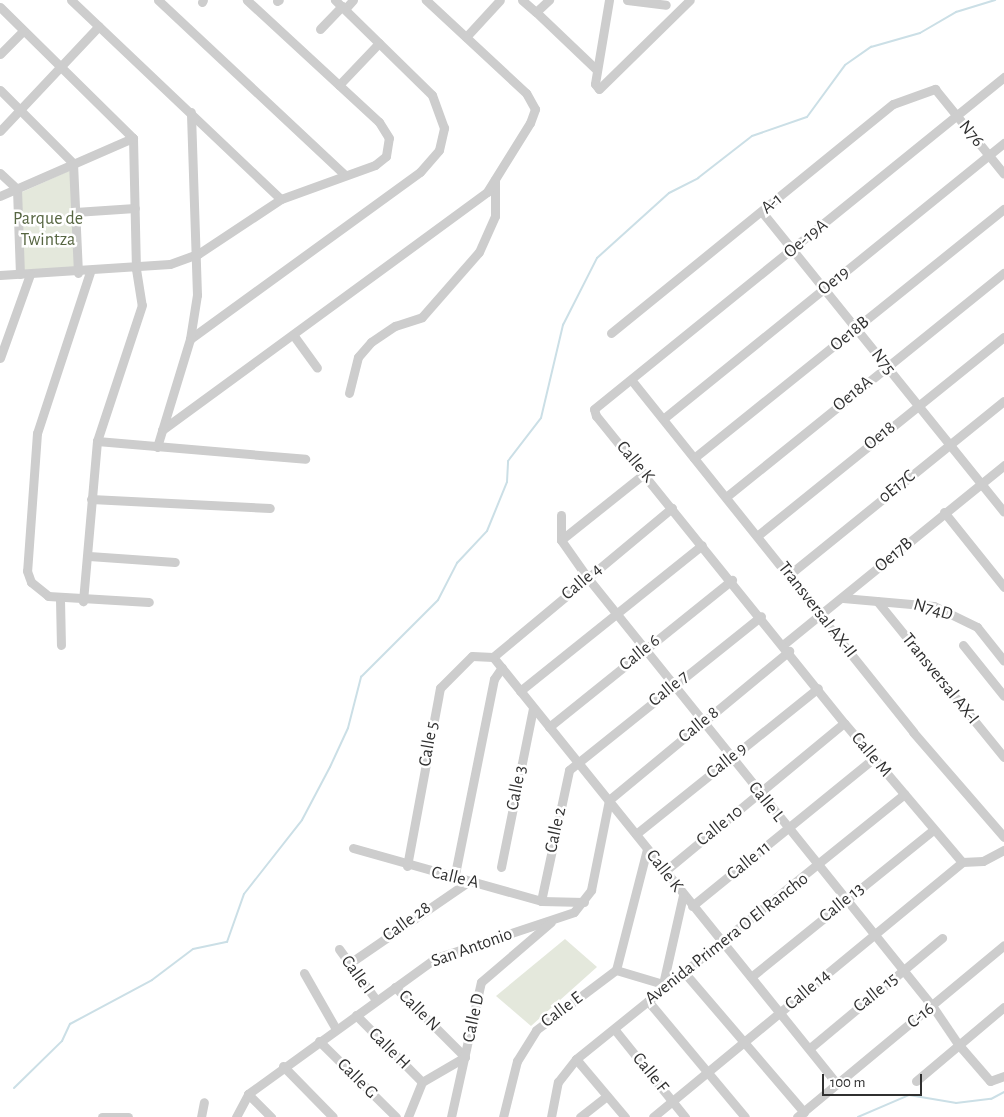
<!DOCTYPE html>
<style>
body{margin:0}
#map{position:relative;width:1004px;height:1117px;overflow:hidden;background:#fff;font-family:"Alegreya Sans",sans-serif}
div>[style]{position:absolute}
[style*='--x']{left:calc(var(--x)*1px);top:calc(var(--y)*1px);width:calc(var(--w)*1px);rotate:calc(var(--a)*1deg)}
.green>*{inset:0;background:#e4e8dc}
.stream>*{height:2px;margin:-1px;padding:0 1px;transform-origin:1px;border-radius:1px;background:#cbdfe6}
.minor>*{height:9px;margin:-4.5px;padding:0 4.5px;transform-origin:4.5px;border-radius:4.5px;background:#cdcdcd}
span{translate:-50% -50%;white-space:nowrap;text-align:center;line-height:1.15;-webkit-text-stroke:5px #fff;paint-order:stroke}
.street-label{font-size:18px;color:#303030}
.park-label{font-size:18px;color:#576642}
.scale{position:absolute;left:822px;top:1074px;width:100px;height:22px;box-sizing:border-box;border:2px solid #303030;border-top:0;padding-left:6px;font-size:15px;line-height:18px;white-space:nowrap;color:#303030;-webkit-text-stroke:4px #fff;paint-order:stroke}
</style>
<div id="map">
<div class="green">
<div style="clip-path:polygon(71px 170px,75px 268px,24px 270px,20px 193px)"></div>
<div style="clip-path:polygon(565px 939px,597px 967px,531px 1026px,496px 996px)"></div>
</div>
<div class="stream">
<div style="--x:14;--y:1088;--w:67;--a:-44.4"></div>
<div style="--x:62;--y:1041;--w:19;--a:-65"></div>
<div style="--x:70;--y:1024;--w:93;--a:-28.2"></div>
<div style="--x:152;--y:980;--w:51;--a:-37.1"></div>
<div style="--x:193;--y:949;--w:35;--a:-12"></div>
<div style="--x:227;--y:942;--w:51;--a:-70.5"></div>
<div style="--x:244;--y:894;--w:94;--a:-51.9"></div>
<div style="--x:302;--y:820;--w:60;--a:-62.2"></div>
<div style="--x:330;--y:767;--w:43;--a:-65.2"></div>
<div style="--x:348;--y:728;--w:53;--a:-75.7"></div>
<div style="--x:361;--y:677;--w:109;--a:-45"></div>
<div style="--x:438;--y:600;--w:42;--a:-62.8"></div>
<div style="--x:457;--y:563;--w:44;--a:-46.8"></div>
<div style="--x:487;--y:531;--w:53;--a:-67.8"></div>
<div style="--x:507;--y:482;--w:21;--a:-87"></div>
<div style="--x:508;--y:461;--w:54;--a:-52.5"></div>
<div style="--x:541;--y:418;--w:96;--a:-76.7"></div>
<div style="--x:563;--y:325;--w:75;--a:-63.1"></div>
<div style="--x:597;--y:258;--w:97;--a:-42.1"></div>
<div style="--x:669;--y:193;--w:33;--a:-27"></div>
<div style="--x:698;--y:178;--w:68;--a:-37.9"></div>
<div style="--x:752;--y:136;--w:58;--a:-19.1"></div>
<div style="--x:807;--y:117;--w:64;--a:-53.8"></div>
<div style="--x:845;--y:65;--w:32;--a:-35"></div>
<div style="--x:871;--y:47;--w:51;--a:-15.9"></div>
<div style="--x:920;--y:33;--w:42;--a:-30.3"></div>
<div style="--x:956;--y:12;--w:41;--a:-17.1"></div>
<div style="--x:858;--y:1117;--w:56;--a:-23.3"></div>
<div style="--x:909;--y:1095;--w:48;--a:9.7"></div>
<div style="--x:956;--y:1103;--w:35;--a:-7"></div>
<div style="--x:991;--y:1099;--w:15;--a:-28"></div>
</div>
<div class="minor">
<div style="--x:71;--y:0;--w:289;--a:43.5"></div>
<div style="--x:158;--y:0;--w:256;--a:43.1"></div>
<div style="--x:522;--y:0;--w:18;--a:41"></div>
<div style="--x:536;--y:12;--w:18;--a:-43"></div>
<div style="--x:609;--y:0;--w:85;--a:99.5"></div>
<div style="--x:595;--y:84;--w:6;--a:51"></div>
<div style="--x:599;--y:89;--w:127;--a:-44.4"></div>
<div style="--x:627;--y:0;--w:39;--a:7"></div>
<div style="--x:277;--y:1;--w:2;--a:-27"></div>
<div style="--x:202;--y:2;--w:2;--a:-63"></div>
<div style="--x:0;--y:7;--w:187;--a:44.6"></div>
<div style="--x:133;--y:138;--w:131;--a:88.7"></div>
<div style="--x:136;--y:269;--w:36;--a:81"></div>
<div style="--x:142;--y:305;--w:143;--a:108.3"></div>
<div style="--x:97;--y:441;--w:161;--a:95"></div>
<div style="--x:345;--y:9;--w:12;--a:-48"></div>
<div style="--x:536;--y:12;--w:84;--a:43.6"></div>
<div style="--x:320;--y:29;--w:32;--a:-46"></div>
<div style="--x:466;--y:37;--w:50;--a:-47.4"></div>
<div style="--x:0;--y:54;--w:33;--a:-45"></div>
<div style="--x:339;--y:85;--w:58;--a:-46.4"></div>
<div style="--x:0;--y:90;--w:103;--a:45"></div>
<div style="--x:73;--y:163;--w:110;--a:87.4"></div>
<div style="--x:0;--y:131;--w:144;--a:-46.7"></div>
<div style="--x:0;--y:173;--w:23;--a:43"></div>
<div style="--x:17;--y:189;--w:85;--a:88"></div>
<div style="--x:0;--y:196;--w:145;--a:-23.6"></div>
<div style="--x:75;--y:212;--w:60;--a:-3.8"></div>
<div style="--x:762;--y:212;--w:385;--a:51.1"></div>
<div style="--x:90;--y:272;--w:169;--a:108.2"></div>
<div style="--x:37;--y:433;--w:138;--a:94.1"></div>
<div style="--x:27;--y:571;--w:12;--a:70"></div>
<div style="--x:31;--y:582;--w:22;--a:39"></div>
<div style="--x:48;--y:596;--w:101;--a:3.4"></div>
<div style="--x:0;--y:275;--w:170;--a:-3.7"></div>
<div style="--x:170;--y:264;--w:30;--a:-20"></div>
<div style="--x:198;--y:254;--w:100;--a:-33.5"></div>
<div style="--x:281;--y:199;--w:100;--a:-19.9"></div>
<div style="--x:375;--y:165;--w:14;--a:-39"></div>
<div style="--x:386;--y:156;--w:18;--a:-81"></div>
<div style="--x:389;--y:138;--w:19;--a:-122"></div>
<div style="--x:379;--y:122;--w:180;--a:-137.3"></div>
<div style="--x:611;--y:333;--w:363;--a:-39.1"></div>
<div style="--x:893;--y:104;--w:45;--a:-19.7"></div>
<div style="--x:935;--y:89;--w:109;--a:50.9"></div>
<div style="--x:294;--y:336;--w:39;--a:54"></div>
<div style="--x:190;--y:339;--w:284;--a:-36"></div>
<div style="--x:420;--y:172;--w:29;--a:-49"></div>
<div style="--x:439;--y:150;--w:23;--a:-77"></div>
<div style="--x:444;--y:128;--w:35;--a:-110"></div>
<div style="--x:432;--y:95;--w:136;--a:-135.6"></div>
<div style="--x:0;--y:358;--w:89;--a:-70.3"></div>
<div style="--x:633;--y:382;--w:448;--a:51.3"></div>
<div style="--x:913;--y:732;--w:139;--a:49.1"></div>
<div style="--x:349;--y:393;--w:37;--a:-76"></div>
<div style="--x:358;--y:357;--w:20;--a:-49"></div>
<div style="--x:371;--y:342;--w:29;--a:-34"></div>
<div style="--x:395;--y:326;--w:28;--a:-18"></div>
<div style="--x:422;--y:317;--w:86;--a:-48.8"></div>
<div style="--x:479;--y:252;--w:39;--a:-66"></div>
<div style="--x:495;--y:216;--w:36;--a:-90"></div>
<div style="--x:663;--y:419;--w:439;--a:-39"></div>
<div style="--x:162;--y:430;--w:403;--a:-36.2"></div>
<div style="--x:487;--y:192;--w:81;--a:-58.1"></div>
<div style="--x:530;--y:123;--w:15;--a:-70"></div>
<div style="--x:535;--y:109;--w:18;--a:-119"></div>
<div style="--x:526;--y:93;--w:137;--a:-137.1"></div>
<div style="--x:97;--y:441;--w:209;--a:4.9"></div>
<div style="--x:157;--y:447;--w:113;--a:-73"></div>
<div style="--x:190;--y:339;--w:45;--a:-81"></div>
<div style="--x:197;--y:295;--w:183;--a:-91.9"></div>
<div style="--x:694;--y:458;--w:398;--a:-38.8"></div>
<div style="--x:726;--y:497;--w:357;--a:-38.9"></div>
<div style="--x:91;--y:499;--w:179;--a:2.9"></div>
<div style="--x:944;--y:512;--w:96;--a:51.3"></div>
<div style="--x:561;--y:515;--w:25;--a:90"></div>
<div style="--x:561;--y:540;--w:45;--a:54.9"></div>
<div style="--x:587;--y:577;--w:552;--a:51.18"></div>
<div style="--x:933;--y:1007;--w:45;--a:56"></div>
<div style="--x:958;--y:1044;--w:49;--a:49.1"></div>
<div style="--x:990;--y:1081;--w:15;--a:-20"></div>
<div style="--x:757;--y:536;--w:317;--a:-38.9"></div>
<div style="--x:561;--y:540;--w:107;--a:-38.6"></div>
<div style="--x:89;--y:556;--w:86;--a:4"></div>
<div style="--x:790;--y:574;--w:275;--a:-39"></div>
<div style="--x:843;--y:598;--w:91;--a:5"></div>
<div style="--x:934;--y:606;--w:48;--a:26"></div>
<div style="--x:977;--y:627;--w:43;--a:51.5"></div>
<div style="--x:60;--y:599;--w:46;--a:88.8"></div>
<div style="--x:877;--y:601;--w:201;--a:50.9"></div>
<div style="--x:784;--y:644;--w:284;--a:-39.1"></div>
<div style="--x:963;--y:645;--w:65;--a:51.2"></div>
<div style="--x:493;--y:657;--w:548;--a:51.14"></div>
<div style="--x:493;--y:657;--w:233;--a:-39.8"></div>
<div style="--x:520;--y:691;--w:233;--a:-38.7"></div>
<div style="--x:549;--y:727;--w:235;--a:-38.8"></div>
<div style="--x:609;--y:800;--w:234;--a:-39.6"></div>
<div style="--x:636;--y:834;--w:233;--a:-38.7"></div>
<div style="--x:353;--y:848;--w:195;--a:15.7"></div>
<div style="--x:541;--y:901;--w:43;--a:1.3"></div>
<div style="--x:962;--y:862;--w:182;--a:-130.3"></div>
<div style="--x:844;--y:723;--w:395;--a:-128.9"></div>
<div style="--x:596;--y:416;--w:7;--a:-106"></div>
<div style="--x:594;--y:409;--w:528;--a:-39"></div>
<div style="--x:962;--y:862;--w:21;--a:-3"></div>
<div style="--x:983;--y:861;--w:24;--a:-28"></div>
<div style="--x:407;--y:866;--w:181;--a:-79.5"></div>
<div style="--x:440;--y:688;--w:45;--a:-45"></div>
<div style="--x:472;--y:656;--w:21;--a:3"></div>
<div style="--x:501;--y:867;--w:162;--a:-78.6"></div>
<div style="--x:665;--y:871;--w:232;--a:-39.6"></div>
<div style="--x:454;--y:879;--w:204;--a:-78.7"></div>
<div style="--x:494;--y:679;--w:14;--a:-56"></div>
<div style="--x:541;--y:901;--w:134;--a:-77.9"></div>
<div style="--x:569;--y:770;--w:246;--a:-38.7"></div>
<div style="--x:692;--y:906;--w:235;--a:-39.1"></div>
<div style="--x:339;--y:949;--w:63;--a:54"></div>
<div style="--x:347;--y:965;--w:148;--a:-34.5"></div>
<div style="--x:616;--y:970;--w:49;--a:16.6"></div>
<div style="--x:663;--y:984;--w:91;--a:-77.3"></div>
<div style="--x:683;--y:971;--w:186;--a:49.4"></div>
<div style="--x:304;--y:973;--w:64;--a:60.3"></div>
<div style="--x:751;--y:977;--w:234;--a:-38.9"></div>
<div style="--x:395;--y:987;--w:99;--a:45"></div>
<div style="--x:465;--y:1057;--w:50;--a:149.8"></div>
<div style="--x:422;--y:1082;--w:38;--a:112"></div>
<div style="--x:648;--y:1001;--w:151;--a:50.1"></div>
<div style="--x:356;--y:1015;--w:94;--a:45.4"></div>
<div style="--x:615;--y:1030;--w:112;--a:51.2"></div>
<div style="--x:319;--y:1041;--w:108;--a:44.6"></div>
<div style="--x:810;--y:1048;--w:172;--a:-39.8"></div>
<div style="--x:576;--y:1059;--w:76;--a:49.8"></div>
<div style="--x:283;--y:1066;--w:71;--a:45.6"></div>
<div style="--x:916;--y:1081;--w:115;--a:-40.1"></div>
<div style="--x:248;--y:1094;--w:33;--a:45"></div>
<div style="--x:102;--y:1117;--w:26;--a:0"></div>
<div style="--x:201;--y:1117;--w:15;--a:-79"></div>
<div style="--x:236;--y:1117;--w:26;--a:-62"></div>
<div style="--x:248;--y:1094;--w:232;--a:-35.9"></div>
<div style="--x:436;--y:958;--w:145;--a:-18.4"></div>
<div style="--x:574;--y:912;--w:28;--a:-52"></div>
<div style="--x:591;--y:890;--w:92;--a:-78.7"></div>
<div style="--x:451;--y:1117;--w:138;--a:-77.5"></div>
<div style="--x:481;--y:982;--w:92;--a:-40.6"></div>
<div style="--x:503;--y:1117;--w:58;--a:-76"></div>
<div style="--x:517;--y:1061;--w:36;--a:-58"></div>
<div style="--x:536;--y:1030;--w:100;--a:-36.9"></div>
<div style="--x:616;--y:970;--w:125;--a:-75.6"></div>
<div style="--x:551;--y:1117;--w:36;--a:-79"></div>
<div style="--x:558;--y:1082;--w:29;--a:-52"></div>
<div style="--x:576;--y:1059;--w:422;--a:-38.9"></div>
<div style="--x:580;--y:1117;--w:34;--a:-38"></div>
<div style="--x:653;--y:1117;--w:401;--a:-39.5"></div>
<div style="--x:797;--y:1117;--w:269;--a:-39.7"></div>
</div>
<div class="street-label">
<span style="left:971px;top:134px;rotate:51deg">N76</span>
<span style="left:772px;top:204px;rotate:-39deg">A-1</span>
<span style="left:806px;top:239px;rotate:-39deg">Oe-19A</span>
<span style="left:834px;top:281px;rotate:-39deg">Oe19</span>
<span style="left:850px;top:334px;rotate:-39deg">Oe18B</span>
<span style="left:883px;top:362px;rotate:53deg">N75</span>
<span style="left:853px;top:394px;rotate:-39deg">Oe18A</span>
<span style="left:880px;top:436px;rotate:-39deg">Oe18</span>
<span style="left:635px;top:462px;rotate:50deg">Calle K</span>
<span style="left:897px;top:487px;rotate:-39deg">0E17C</span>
<span style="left:894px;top:555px;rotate:-40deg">Oe17B</span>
<span style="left:582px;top:582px;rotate:-40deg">Calle 4</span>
<span style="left:817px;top:610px;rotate:52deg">Transversal AX-II</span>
<span style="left:933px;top:610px;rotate:16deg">N74D</span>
<span style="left:640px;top:653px;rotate:-39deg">Calle 6</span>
<span style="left:940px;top:679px;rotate:51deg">Transversal AX-I</span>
<span style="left:669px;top:689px;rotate:-39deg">Calle 7</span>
<span style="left:699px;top:725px;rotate:-39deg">Calle 8</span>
<span style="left:429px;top:744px;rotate:-80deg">Calle 5</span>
<span style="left:871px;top:755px;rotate:50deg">Calle M</span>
<span style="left:727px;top:761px;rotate:-39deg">Calle 9</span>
<span style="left:517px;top:788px;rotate:-79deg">Calle 3</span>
<span style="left:766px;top:802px;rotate:51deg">Calle L</span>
<span style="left:720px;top:826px;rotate:-39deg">Calle 10</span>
<span style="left:556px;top:830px;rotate:-78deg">Calle 2</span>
<span style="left:749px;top:861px;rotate:-39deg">Calle 11</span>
<span style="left:664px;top:871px;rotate:52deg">Calle K</span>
<span style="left:455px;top:878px;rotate:13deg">Calle A</span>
<span style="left:842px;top:903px;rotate:-39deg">Calle 13</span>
<span style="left:407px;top:922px;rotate:-36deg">Calle 28</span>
<span style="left:727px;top:939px;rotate:-38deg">Avenida Primera O El Rancho</span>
<span style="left:472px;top:948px;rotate:-20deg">San Antonio</span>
<span style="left:357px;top:975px;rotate:54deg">Calle I</span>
<span style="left:808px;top:990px;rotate:-40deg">Calle 14</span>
<span style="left:876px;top:993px;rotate:-39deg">Calle 15</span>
<span style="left:562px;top:1010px;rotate:-37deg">Calle E</span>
<span style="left:419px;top:1011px;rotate:45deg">Calle N</span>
<span style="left:921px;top:1016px;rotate:-39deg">C-16</span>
<span style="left:474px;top:1018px;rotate:-78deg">Calle D</span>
<span style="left:389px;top:1049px;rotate:45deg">Calle H</span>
<span style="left:650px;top:1073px;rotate:51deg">Calle F</span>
<span style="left:357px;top:1079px;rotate:45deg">Calle G</span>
</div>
<div class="park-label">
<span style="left:48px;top:230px">Parque de<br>Twintza</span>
</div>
<div class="scale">100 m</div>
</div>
